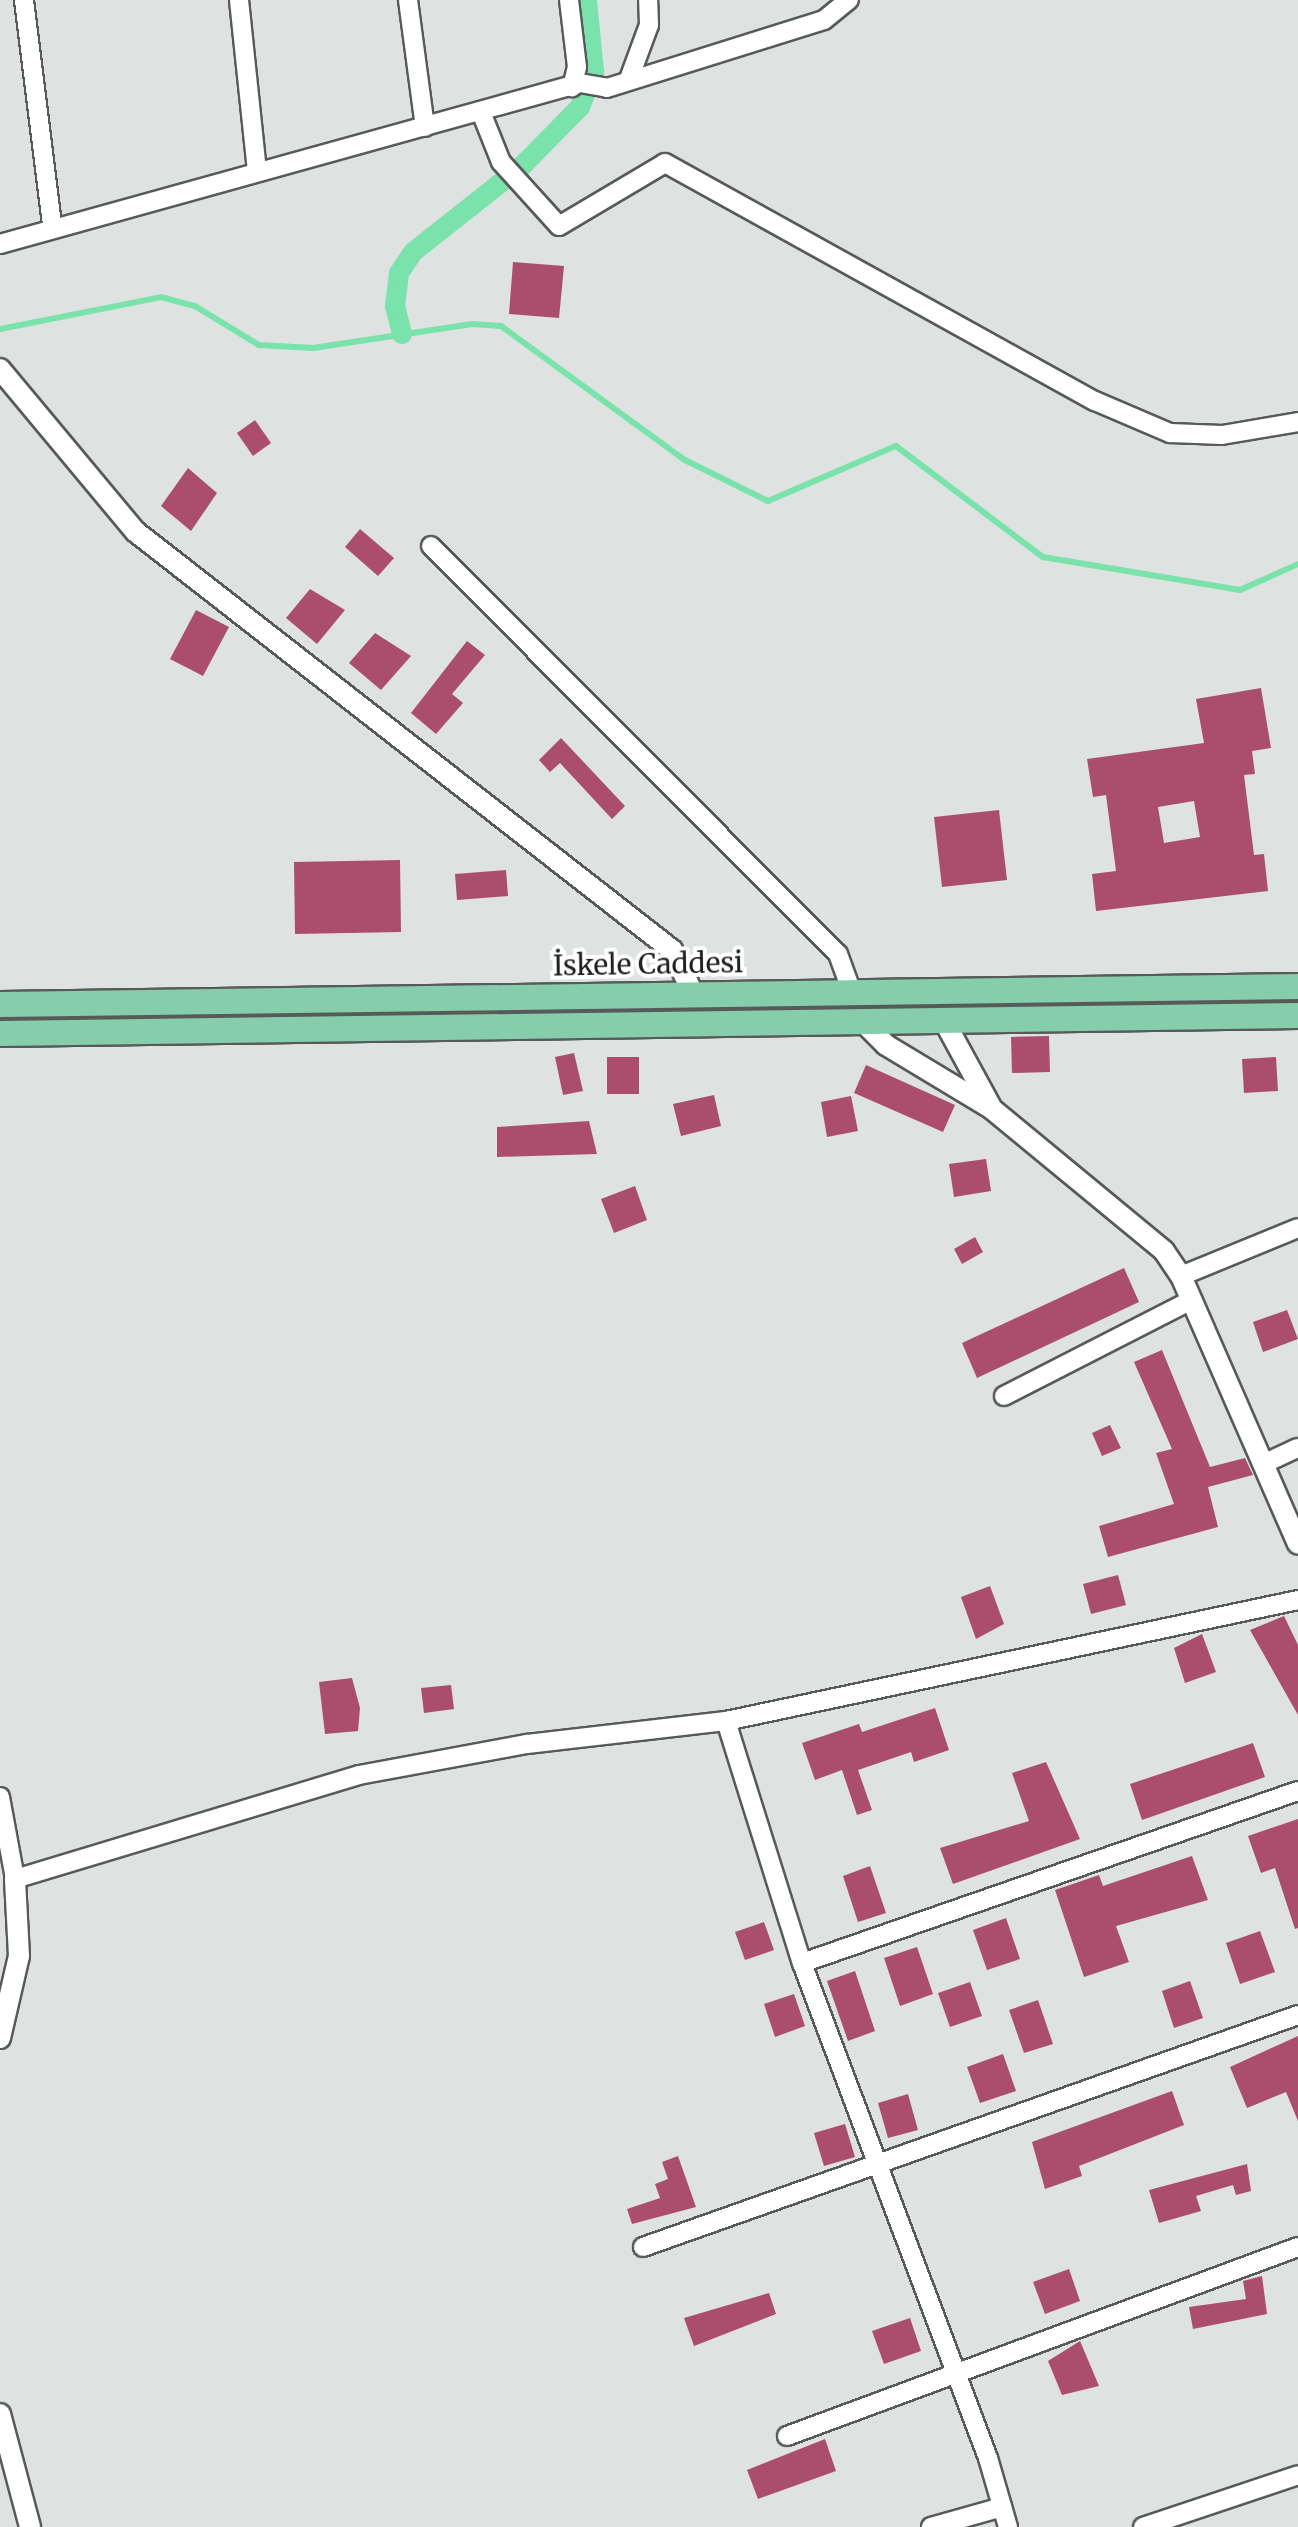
<!DOCTYPE html>
<meta charset="utf-8">
<style>
body{margin:0}
#map{position:relative;width:1298px;height:2527px;overflow:hidden;background:#dee2e0;font-family:Merriweather,serif}
div>[style]{position:absolute}
[style*='--x']{left:calc(var(--x)*1px);top:calc(var(--y)*1px);width:calc(var(--w)*1px);rotate:calc(var(--a)*1deg)}
.stream>*{height:6px;margin:-3px;padding:0 3px;transform-origin:3px;border-radius:3px;background:#7ae2ab}
.canal>*{height:20px;margin:-10px;padding:0 10px;transform-origin:10px;border-radius:10px;background:#7ae2ab}
.building>*{inset:0;background:#ab4e6e}
.roads{filter:drop-shadow(2px 0 #575a58) drop-shadow(-2px 0 #575a58) drop-shadow(0 2px #575a58) drop-shadow(0 -2px #575a58)}
.minor>*{height:18px;margin:-9px;padding:0 9px;transform-origin:9px;border-radius:9px;background:#fff}
.tertiary>*{height:20px;margin:-10px;padding:0 10px;transform-origin:10px;border-radius:10px;background:#fff}
.primary>*{height:25px;margin:-12.5px;padding:0 12.5px;transform-origin:12.5px;border-radius:12.5px;background:#85cdab}
span{translate:-50% -50%;white-space:nowrap;text-align:center;line-height:1.15;-webkit-text-stroke:8px #fff;paint-order:stroke}
.street-label{font-size:28px;color:#1e201f}
</style>
<div id="map">
<div class="stream">
<div style="--x:0;--y:329;--w:164;--a:-11.2"></div>
<div style="--x:161;--y:297;--w:35;--a:15"></div>
<div style="--x:195;--y:306;--w:75;--a:31.4"></div>
<div style="--x:259;--y:345;--w:54;--a:3.2"></div>
<div style="--x:313;--y:348;--w:161;--a:-8.6"></div>
<div style="--x:472;--y:324;--w:29;--a:4"></div>
<div style="--x:501;--y:326;--w:228;--a:36.1"></div>
<div style="--x:685;--y:460;--w:93;--a:26.3"></div>
<div style="--x:768;--y:501;--w:139;--a:-23.3"></div>
<div style="--x:896;--y:446;--w:184;--a:37.1"></div>
<div style="--x:1043;--y:557;--w:200;--a:9.5"></div>
<div style="--x:1240;--y:590;--w:64;--a:-24.1"></div>
</div>
<div class="canal">
<div style="--x:402;--y:334;--w:29;--a:-104"></div>
<div style="--x:395;--y:306;--w:33;--a:-83"></div>
<div style="--x:399;--y:273;--w:25;--a:-56"></div>
<div style="--x:413;--y:252;--w:139;--a:-38.3"></div>
<div style="--x:522;--y:166;--w:83;--a:-45.5"></div>
<div style="--x:580;--y:107;--w:38;--a:-68"></div>
<div style="--x:594;--y:72;--w:72;--a:-95.6"></div>
</div>
<div class="building">
<div style="clip-path:polygon(513px 262px,564px 266px,559px 318px,509px 314px)"></div>
<div style="clip-path:polygon(255px 420px,271px 443px,253px 456px,237px 433px)"></div>
<div style="clip-path:polygon(188px 468px,217px 493px,191px 531px,161px 506px)"></div>
<div style="clip-path:polygon(360px 529px,394px 558px,378px 576px,345px 547px)"></div>
<div style="clip-path:polygon(310px 589px,345px 610px,317px 644px,286px 618px)"></div>
<div style="clip-path:polygon(196px 610px,229px 627px,203px 676px,170px 659px)"></div>
<div style="clip-path:polygon(375px 633px,411px 656px,381px 690px,349px 663px)"></div>
<div style="clip-path:polygon(467px 641px,485px 655px,452px 694px,463px 703px,436px 734px,411px 713px)"></div>
<div style="clip-path:polygon(evenodd,1261px 688px,1271px 748px,1252px 751px,1255px 774px,1244px 775px,1254px 855px,1264px 854px,1268px 891px,1096px 911px,1092px 874px,1116px 871px,1106px 795px,1093px 797px,1087px 759px,1204px 743px,1196px 699px,1261px 688px,1194px 801px,1200px 837px,1164px 843px,1158px 807px,1194px 801px)"></div>
<div style="clip-path:polygon(561px 738px,625px 806px,612px 819px,560px 763px,550px 772px,539px 760px)"></div>
<div style="clip-path:polygon(999px 810px,1007px 880px,942px 887px,934px 817px)"></div>
<div style="clip-path:polygon(400px 860px,401px 932px,295px 934px,294px 862px)"></div>
<div style="clip-path:polygon(506px 870px,508px 896px,457px 900px,455px 874px)"></div>
<div style="clip-path:polygon(1049px 1036px,1050px 1072px,1012px 1073px,1011px 1037px)"></div>
<div style="clip-path:polygon(574px 1053px,583px 1091px,563px 1095px,555px 1057px)"></div>
<div style="clip-path:polygon(607px 1057px,639px 1057px,639px 1094px,607px 1094px)"></div>
<div style="clip-path:polygon(1276px 1057px,1278px 1091px,1244px 1093px,1242px 1059px)"></div>
<div style="clip-path:polygon(866px 1065px,955px 1105px,943px 1132px,854px 1093px)"></div>
<div style="clip-path:polygon(714px 1095px,721px 1126px,681px 1136px,673px 1104px)"></div>
<div style="clip-path:polygon(851px 1096px,858px 1131px,827px 1137px,821px 1102px)"></div>
<div style="clip-path:polygon(589px 1121px,597px 1154px,497px 1157px,497px 1127px)"></div>
<div style="clip-path:polygon(986px 1159px,991px 1191px,954px 1197px,949px 1164px)"></div>
<div style="clip-path:polygon(635px 1186px,647px 1220px,614px 1233px,601px 1199px)"></div>
<div style="clip-path:polygon(975px 1237px,983px 1252px,962px 1264px,954px 1249px)"></div>
<div style="clip-path:polygon(1124px 1268px,1139px 1302px,977px 1378px,962px 1343px)"></div>
<div style="clip-path:polygon(1287px 1310px,1298px 1339px,1263px 1352px,1253px 1322px)"></div>
<div style="clip-path:polygon(1162px 1350px,1210px 1467px,1245px 1458px,1253px 1475px,1208px 1487px,1218px 1527px,1108px 1557px,1099px 1526px,1174px 1504px,1156px 1453px,1172px 1449px,1134px 1362px)"></div>
<div style="clip-path:polygon(1110px 1425px,1121px 1448px,1102px 1456px,1092px 1433px)"></div>
<div style="clip-path:polygon(1118px 1575px,1126px 1605px,1091px 1614px,1083px 1584px)"></div>
<div style="clip-path:polygon(990px 1586px,1004px 1624px,976px 1639px,961px 1597px)"></div>
<div style="clip-path:polygon(1284px 1616px,1298px 1645px,1298px 1715px,1250px 1630px)"></div>
<div style="clip-path:polygon(1202px 1634px,1216px 1672px,1185px 1683px,1174px 1648px)"></div>
<div style="clip-path:polygon(352px 1678px,360px 1708px,358px 1731px,325px 1734px,319px 1682px)"></div>
<div style="clip-path:polygon(451px 1685px,454px 1709px,424px 1713px,421px 1688px)"></div>
<div style="clip-path:polygon(935px 1708px,949px 1750px,914px 1762px,911px 1752px,858px 1770px,872px 1810px,857px 1815px,842px 1770px,815px 1780px,802px 1743px,859px 1724px,862px 1732px)"></div>
<div style="clip-path:polygon(1253px 1743px,1265px 1777px,1142px 1820px,1130px 1784px)"></div>
<div style="clip-path:polygon(1046px 1762px,1080px 1839px,953px 1884px,940px 1848px,1029px 1821px,1012px 1773px)"></div>
<div style="clip-path:polygon(1298px 1819px,1298px 1928px,1295px 1929px,1275px 1868px,1261px 1873px,1248px 1836px)"></div>
<div style="clip-path:polygon(1192px 1856px,1208px 1900px,1116px 1926px,1129px 1962px,1084px 1977px,1055px 1890px,1099px 1875px,1103px 1886px)"></div>
<div style="clip-path:polygon(870px 1866px,886px 1913px,858px 1922px,843px 1876px)"></div>
<div style="clip-path:polygon(1006px 1918px,1020px 1959px,987px 1970px,973px 1930px)"></div>
<div style="clip-path:polygon(764px 1922px,774px 1950px,745px 1960px,735px 1932px)"></div>
<div style="clip-path:polygon(1260px 1931px,1275px 1972px,1240px 1984px,1226px 1943px)"></div>
<div style="clip-path:polygon(917px 1947px,933px 1994px,900px 2006px,884px 1958px)"></div>
<div style="clip-path:polygon(855px 1971px,875px 2031px,848px 2041px,827px 1981px)"></div>
<div style="clip-path:polygon(1190px 1981px,1203px 2018px,1174px 2028px,1162px 1991px)"></div>
<div style="clip-path:polygon(970px 1982px,982px 2016px,950px 2027px,938px 1993px)"></div>
<div style="clip-path:polygon(794px 1994px,805px 2026px,775px 2037px,764px 2004px)"></div>
<div style="clip-path:polygon(1038px 2000px,1053px 2044px,1024px 2053px,1009px 2010px)"></div>
<div style="clip-path:polygon(1298px 2036px,1298px 2121px,1286px 2092px,1247px 2108px,1230px 2067px)"></div>
<div style="clip-path:polygon(1003px 2054px,1016px 2091px,980px 2103px,967px 2067px)"></div>
<div style="clip-path:polygon(1172px 2091px,1184px 2125px,1079px 2166px,1082px 2176px,1045px 2189px,1032px 2142px)"></div>
<div style="clip-path:polygon(908px 2094px,918px 2130px,888px 2138px,878px 2103px)"></div>
<div style="clip-path:polygon(845px 2124px,855px 2157px,824px 2166px,814px 2133px)"></div>
<div style="clip-path:polygon(678px 2156px,696px 2207px,632px 2224px,627px 2209px,660px 2198px,655px 2184px,668px 2179px,662px 2162px)"></div>
<div style="clip-path:polygon(1247px 2164px,1251px 2191px,1236px 2195px,1233px 2185px,1196px 2196px,1201px 2211px,1159px 2223px,1149px 2190px)"></div>
<div style="clip-path:polygon(1069px 2269px,1080px 2301px,1045px 2314px,1033px 2282px)"></div>
<div style="clip-path:polygon(1262px 2276px,1267px 2314px,1193px 2329px,1189px 2307px,1246px 2299px,1243px 2281px)"></div>
<div style="clip-path:polygon(769px 2293px,776px 2314px,694px 2346px,684px 2318px)"></div>
<div style="clip-path:polygon(910px 2318px,921px 2351px,884px 2364px,872px 2331px)"></div>
<div style="clip-path:polygon(1080px 2341px,1099px 2386px,1062px 2395px,1048px 2361px)"></div>
<div style="clip-path:polygon(825px 2439px,836px 2471px,758px 2499px,747px 2470px)"></div>
</div>
<div class="roads">
<div class="minor">
<div style="--x:24;--y:0;--w:228;--a:82.9"></div>
<div style="--x:239;--y:0;--w:173;--a:84"></div>
<div style="--x:408;--y:0;--w:128;--a:82.4"></div>
<div style="--x:569;--y:0;--w:67;--a:83.2"></div>
<div style="--x:577;--y:67;--w:21;--a:104"></div>
<div style="--x:629;--y:79;--w:58;--a:-69.7"></div>
<div style="--x:649;--y:25;--w:25;--a:-92"></div>
<div style="--x:481;--y:112;--w:54;--a:68.2"></div>
<div style="--x:501;--y:162;--w:86;--a:47.8"></div>
<div style="--x:559;--y:226;--w:123;--a:-30.7"></div>
<div style="--x:665;--y:163;--w:491;--a:29"></div>
<div style="--x:1095;--y:401;--w:82;--a:23.1"></div>
<div style="--x:1170;--y:433;--w:52;--a:2.2"></div>
<div style="--x:1222;--y:435;--w:77;--a:-9.7"></div>
<div style="--x:0;--y:244;--w:602;--a:-15.51"></div>
<div style="--x:580;--y:83;--w:27;--a:10"></div>
<div style="--x:607;--y:88;--w:227;--a:-17.4"></div>
<div style="--x:824;--y:20;--w:32;--a:-39"></div>
<div style="--x:431;--y:546;--w:576;--a:45.07"></div>
<div style="--x:838;--y:954;--w:38;--a:70"></div>
<div style="--x:1181;--y:1276;--w:126;--a:-22.3"></div>
<div style="--x:1004;--y:1396;--w:211;--a:-27.1"></div>
<div style="--x:1263;--y:1464;--w:38;--a:-25"></div>
<div style="--x:726;--y:1721;--w:254;--a:72.6"></div>
<div style="--x:802;--y:1963;--w:529;--a:69.41"></div>
<div style="--x:988;--y:2458;--w:72;--a:73.8"></div>
<div style="--x:0;--y:1797;--w:83;--a:79.6"></div>
<div style="--x:15;--y:1879;--w:359;--a:-16.8"></div>
<div style="--x:359;--y:1775;--w:171;--a:-10.5"></div>
<div style="--x:527;--y:1744;--w:200;--a:-6.6"></div>
<div style="--x:726;--y:1721;--w:585;--a:-11.94"></div>
<div style="--x:802;--y:1963;--w:525;--a:-19.13"></div>
<div style="--x:643;--y:2247;--w:695;--a:-19.5"></div>
<div style="--x:787;--y:2436;--w:545;--a:-20.3"></div>
<div style="--x:931;--y:2527;--w:74;--a:-15.7"></div>
<div style="--x:1143;--y:2527;--w:163;--a:-18.5"></div>
</div>
<div class="tertiary">
<div style="--x:0;--y:369;--w:212;--a:50.2"></div>
<div style="--x:136;--y:532;--w:680;--a:37.95"></div>
<div style="--x:672;--y:950;--w:48;--a:64"></div>
<div style="--x:943;--y:1019;--w:100;--a:61.4"></div>
<div style="--x:862;--y:1021;--w:34;--a:45"></div>
<div style="--x:886;--y:1045;--w:124;--a:31.1"></div>
<div style="--x:992;--y:1109;--w:223;--a:39.5"></div>
<div style="--x:1164;--y:1251;--w:30;--a:56"></div>
<div style="--x:1181;--y:1276;--w:292;--a:66.4"></div>
<div style="--x:0;--y:2038;--w:84;--a:-77"></div>
<div style="--x:19;--y:1956;--w:77;--a:-93"></div>
<div style="--x:0;--y:2414;--w:117;--a:75.1"></div>
</div>
<div class="primary">
<div style="--x:0;--y:1004;--w:1298;--a:-0.79"></div>
<div style="--x:0;--y:1033;--w:1298;--a:-0.79"></div>
</div>
</div>
<div class="street-label">
<span style="left:648px;top:964px;rotate:-1deg">İskele Caddesi</span>
</div>
</div>
